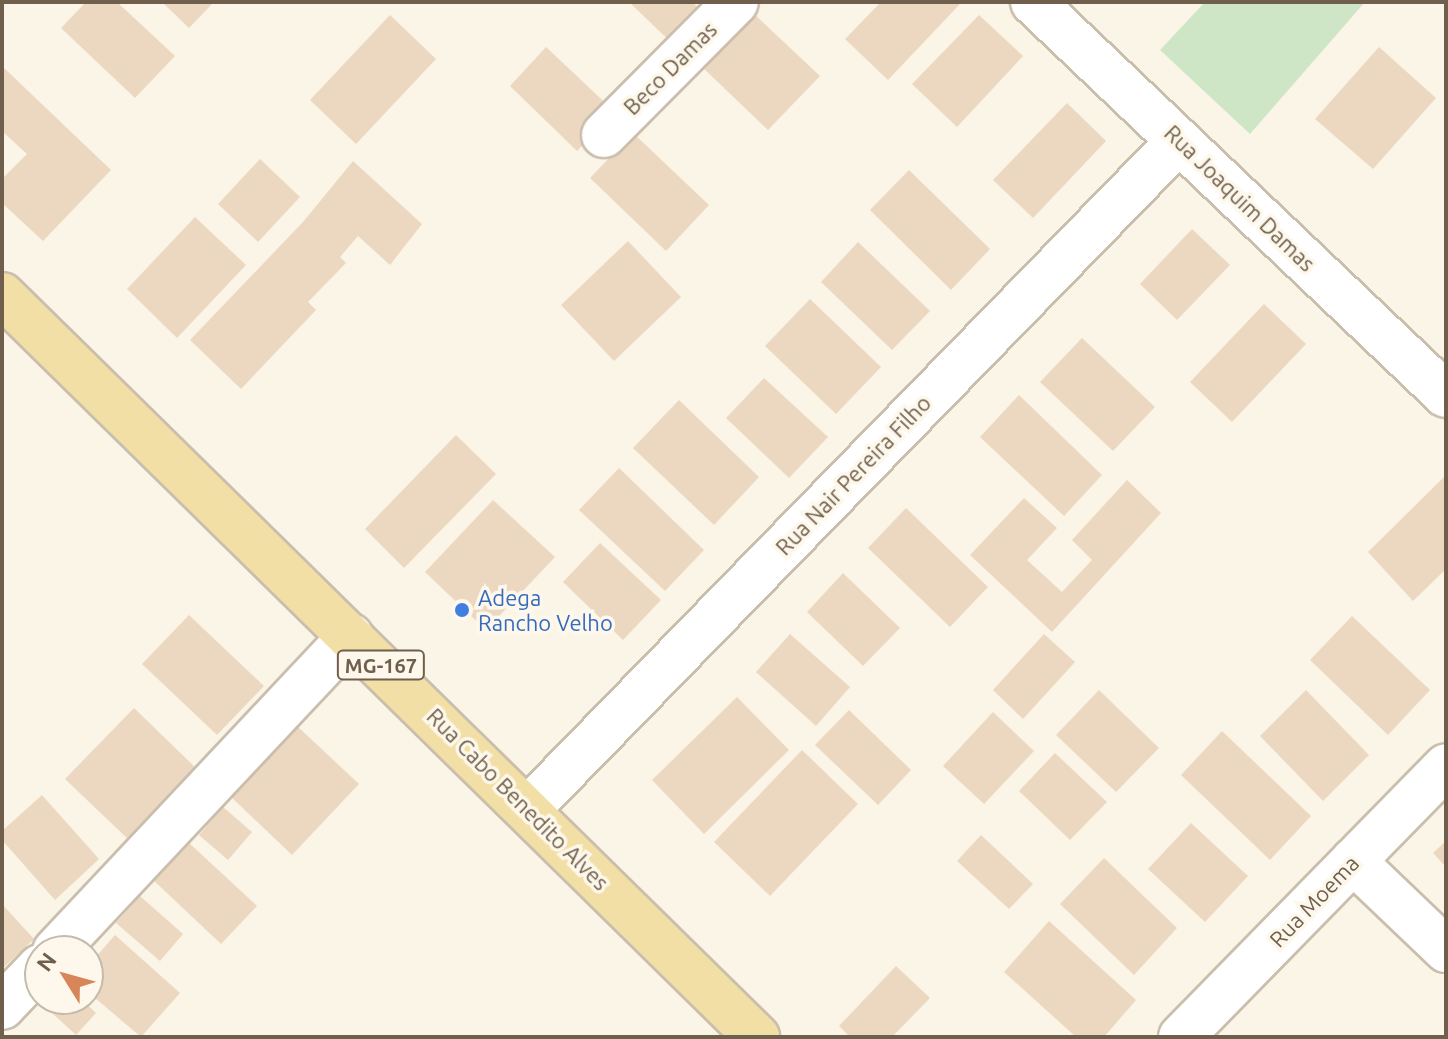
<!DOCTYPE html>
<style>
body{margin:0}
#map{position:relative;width:1448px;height:1039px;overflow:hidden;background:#faf5e6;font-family:Ubuntu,sans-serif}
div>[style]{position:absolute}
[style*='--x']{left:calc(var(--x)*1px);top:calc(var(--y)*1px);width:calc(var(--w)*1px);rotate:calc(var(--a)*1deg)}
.green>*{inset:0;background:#cee6c6}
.building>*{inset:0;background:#ecd8c0}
.roads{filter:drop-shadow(2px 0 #cabead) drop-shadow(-2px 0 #cabead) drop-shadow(0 2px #cabead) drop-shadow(0 -2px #cabead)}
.minor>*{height:44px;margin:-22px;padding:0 22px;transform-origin:22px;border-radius:22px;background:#fff}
.primary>*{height:44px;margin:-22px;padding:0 22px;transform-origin:22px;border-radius:22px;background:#f1dfa5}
.dots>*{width:22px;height:22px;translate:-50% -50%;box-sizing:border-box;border:4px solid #fdf8eb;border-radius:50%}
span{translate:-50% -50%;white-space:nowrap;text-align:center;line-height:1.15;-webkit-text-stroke:7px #fdf8eb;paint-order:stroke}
.shield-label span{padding:2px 6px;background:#fdf8eb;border:2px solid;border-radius:6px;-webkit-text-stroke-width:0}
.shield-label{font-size:20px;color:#705f4d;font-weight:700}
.street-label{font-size:22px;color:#705f4d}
.shop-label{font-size:22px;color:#366cbe}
.left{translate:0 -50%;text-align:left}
.frame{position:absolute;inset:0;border:4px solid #705f4d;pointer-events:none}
.north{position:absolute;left:24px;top:935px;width:80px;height:80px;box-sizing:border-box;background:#fdf8eb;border:2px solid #c5bbac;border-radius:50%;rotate:307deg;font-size:22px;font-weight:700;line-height:32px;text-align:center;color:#705f4d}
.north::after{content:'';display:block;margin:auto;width:28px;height:36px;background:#d68658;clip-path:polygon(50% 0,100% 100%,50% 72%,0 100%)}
</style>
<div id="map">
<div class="green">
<div style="clip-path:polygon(1205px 2px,1365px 2px,1250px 134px,1160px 50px)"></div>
</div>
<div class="building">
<div style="clip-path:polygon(86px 2px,117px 2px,175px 56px,135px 98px,61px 28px)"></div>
<div style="clip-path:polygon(162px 2px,214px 2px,189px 28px)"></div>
<div style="clip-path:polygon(629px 2px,692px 2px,709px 17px,678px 49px)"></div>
<div style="clip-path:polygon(881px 2px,957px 2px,960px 4px,888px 80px,845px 39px)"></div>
<div style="clip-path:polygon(752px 12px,820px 76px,768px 130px,700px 65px)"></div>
<div style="clip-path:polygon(390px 15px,436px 59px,356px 144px,310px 100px)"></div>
<div style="clip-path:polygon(979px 15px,1023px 56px,957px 127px,912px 84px)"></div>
<div style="clip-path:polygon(546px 47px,615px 112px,577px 151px,510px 86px)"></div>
<div style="clip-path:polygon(1379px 47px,1436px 98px,1373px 169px,1315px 119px)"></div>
<div style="clip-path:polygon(2px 66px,111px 170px,43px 241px,2px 203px,2px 179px,27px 154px,2px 131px)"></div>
<div style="clip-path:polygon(1067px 103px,1106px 141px,1033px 218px,993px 180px)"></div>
<div style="clip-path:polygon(633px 133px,709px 205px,666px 251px,590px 178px)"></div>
<div style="clip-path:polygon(260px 159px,300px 197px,258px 242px,218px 204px)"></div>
<div style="clip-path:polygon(353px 161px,422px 224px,390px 265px,358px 236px,340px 257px,346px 263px,308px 302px,316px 310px,241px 389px,190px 340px,303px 222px)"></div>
<div style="clip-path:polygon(909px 170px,990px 249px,951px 290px,870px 210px)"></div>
<div style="clip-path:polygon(195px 217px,246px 265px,177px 338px,127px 289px)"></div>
<div style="clip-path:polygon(1192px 229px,1230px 265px,1177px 320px,1140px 284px)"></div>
<div style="clip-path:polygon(628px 241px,681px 297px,614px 361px,561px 305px)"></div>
<div style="clip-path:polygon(858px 242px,930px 311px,892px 350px,821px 282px)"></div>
<div style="clip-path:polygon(810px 299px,881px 367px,836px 414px,765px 346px)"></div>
<div style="clip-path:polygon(1264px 304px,1306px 344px,1232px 422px,1190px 382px)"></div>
<div style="clip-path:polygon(1082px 338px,1155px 407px,1113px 451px,1040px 382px)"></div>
<div style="clip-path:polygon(764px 378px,828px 437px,789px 478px,726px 418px)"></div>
<div style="clip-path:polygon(1019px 395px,1102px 475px,1064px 516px,980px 437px)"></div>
<div style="clip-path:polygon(679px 400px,759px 477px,714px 525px,633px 448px)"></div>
<div style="clip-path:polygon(456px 435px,496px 474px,404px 568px,365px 529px)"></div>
<div style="clip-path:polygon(619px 468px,704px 550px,665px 591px,579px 510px)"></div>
<div style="clip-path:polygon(1446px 475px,1446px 569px,1413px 601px,1368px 552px)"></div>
<div style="clip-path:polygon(1127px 480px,1161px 513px,1052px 632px,970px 555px,1024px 498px,1057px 528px,1027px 560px,1062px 592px,1092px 560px,1072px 540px)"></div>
<div style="clip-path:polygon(493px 500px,555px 557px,486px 630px,425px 572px)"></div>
<div style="clip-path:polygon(906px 508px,988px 587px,950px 627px,868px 548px)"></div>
<div style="clip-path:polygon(600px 543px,661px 600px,623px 640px,563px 582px)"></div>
<div style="clip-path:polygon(843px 573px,900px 628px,863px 666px,807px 612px)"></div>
<div style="clip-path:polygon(189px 615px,264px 686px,217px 735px,142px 664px)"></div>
<div style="clip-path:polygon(1352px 616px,1430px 690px,1388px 735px,1310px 660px)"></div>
<div style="clip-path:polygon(790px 634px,850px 687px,816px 726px,756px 672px)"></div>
<div style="clip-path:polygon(1044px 634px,1075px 662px,1023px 719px,993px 690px)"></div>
<div style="clip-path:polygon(1099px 690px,1159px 748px,1116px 792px,1056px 735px)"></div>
<div style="clip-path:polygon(1306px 690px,1369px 755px,1323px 801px,1260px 736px)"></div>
<div style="clip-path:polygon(737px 697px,789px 750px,704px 834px,652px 780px)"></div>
<div style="clip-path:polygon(134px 708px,198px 770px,130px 841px,65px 779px)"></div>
<div style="clip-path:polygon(849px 710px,911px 770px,878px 805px,815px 745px)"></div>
<div style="clip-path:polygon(993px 712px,1034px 751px,984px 804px,943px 766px)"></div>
<div style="clip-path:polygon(295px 724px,359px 784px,292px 855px,228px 794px)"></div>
<div style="clip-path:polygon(1222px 731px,1311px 816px,1270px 860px,1181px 775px)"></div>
<div style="clip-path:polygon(802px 750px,858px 804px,770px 896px,714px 842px)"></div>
<div style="clip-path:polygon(1055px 753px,1107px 802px,1070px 840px,1019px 791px)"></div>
<div style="clip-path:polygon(42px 795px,99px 859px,55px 900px,2px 840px,2px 831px)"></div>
<div style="clip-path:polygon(223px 807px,252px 832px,228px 860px,199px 835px)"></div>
<div style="clip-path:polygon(1191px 823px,1248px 876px,1205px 922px,1148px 869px)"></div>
<div style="clip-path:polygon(981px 835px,1033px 884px,1009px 909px,957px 861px)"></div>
<div style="clip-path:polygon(187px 841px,257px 906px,221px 944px,151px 878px)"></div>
<div style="clip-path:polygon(1446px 841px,1446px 867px,1433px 853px)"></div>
<div style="clip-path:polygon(1104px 858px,1177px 928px,1134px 975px,1060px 904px)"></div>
<div style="clip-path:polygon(140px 896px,183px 934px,160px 961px,116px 923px)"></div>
<div style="clip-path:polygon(2px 904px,34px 939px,2px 969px)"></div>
<div style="clip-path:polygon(1049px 921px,1136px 1000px,1104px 1037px,1076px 1037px,1004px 972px)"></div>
<div style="clip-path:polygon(115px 935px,180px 993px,141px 1037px,88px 992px,88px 966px)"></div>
<div style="clip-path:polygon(896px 966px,930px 998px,892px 1037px,850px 1037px,839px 1026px)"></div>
<div style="clip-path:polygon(45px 999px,81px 999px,96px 1013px,76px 1035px,41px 1003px)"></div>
</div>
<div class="roads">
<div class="minor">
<div style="--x:1033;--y:2;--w:570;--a:43.58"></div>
<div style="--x:604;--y:135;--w:187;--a:-45.2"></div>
<div style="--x:528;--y:809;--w:933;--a:-45.74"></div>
<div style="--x:1353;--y:861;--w:129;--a:43.7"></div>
<div style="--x:55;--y:951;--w:432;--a:-46.8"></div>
<div style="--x:2;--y:1007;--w:55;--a:-46.5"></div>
<div style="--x:1181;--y:1037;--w:379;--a:-45.6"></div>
</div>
<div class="primary">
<div style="--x:2;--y:295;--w:1059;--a:44.5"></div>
</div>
</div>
<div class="dots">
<div style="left:462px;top:610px;background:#3f7fe0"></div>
</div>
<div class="shield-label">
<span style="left:381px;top:665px">MG-167</span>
</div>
<div class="street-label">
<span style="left:670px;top:68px;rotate:-45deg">Beco Damas</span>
<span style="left:1240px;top:198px;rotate:44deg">Rua Joaquim Damas</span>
<span style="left:853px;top:475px;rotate:-46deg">Rua Nair Pereira Filho</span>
<span style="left:518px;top:799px;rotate:45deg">Rua Cabo Benedito Alves</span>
<span style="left:1314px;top:901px;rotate:-46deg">Rua Moema</span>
</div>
<div class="shop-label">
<span class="left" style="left:478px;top:610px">Adega<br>Rancho Velho</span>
</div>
<div class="frame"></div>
<div class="north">N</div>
</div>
